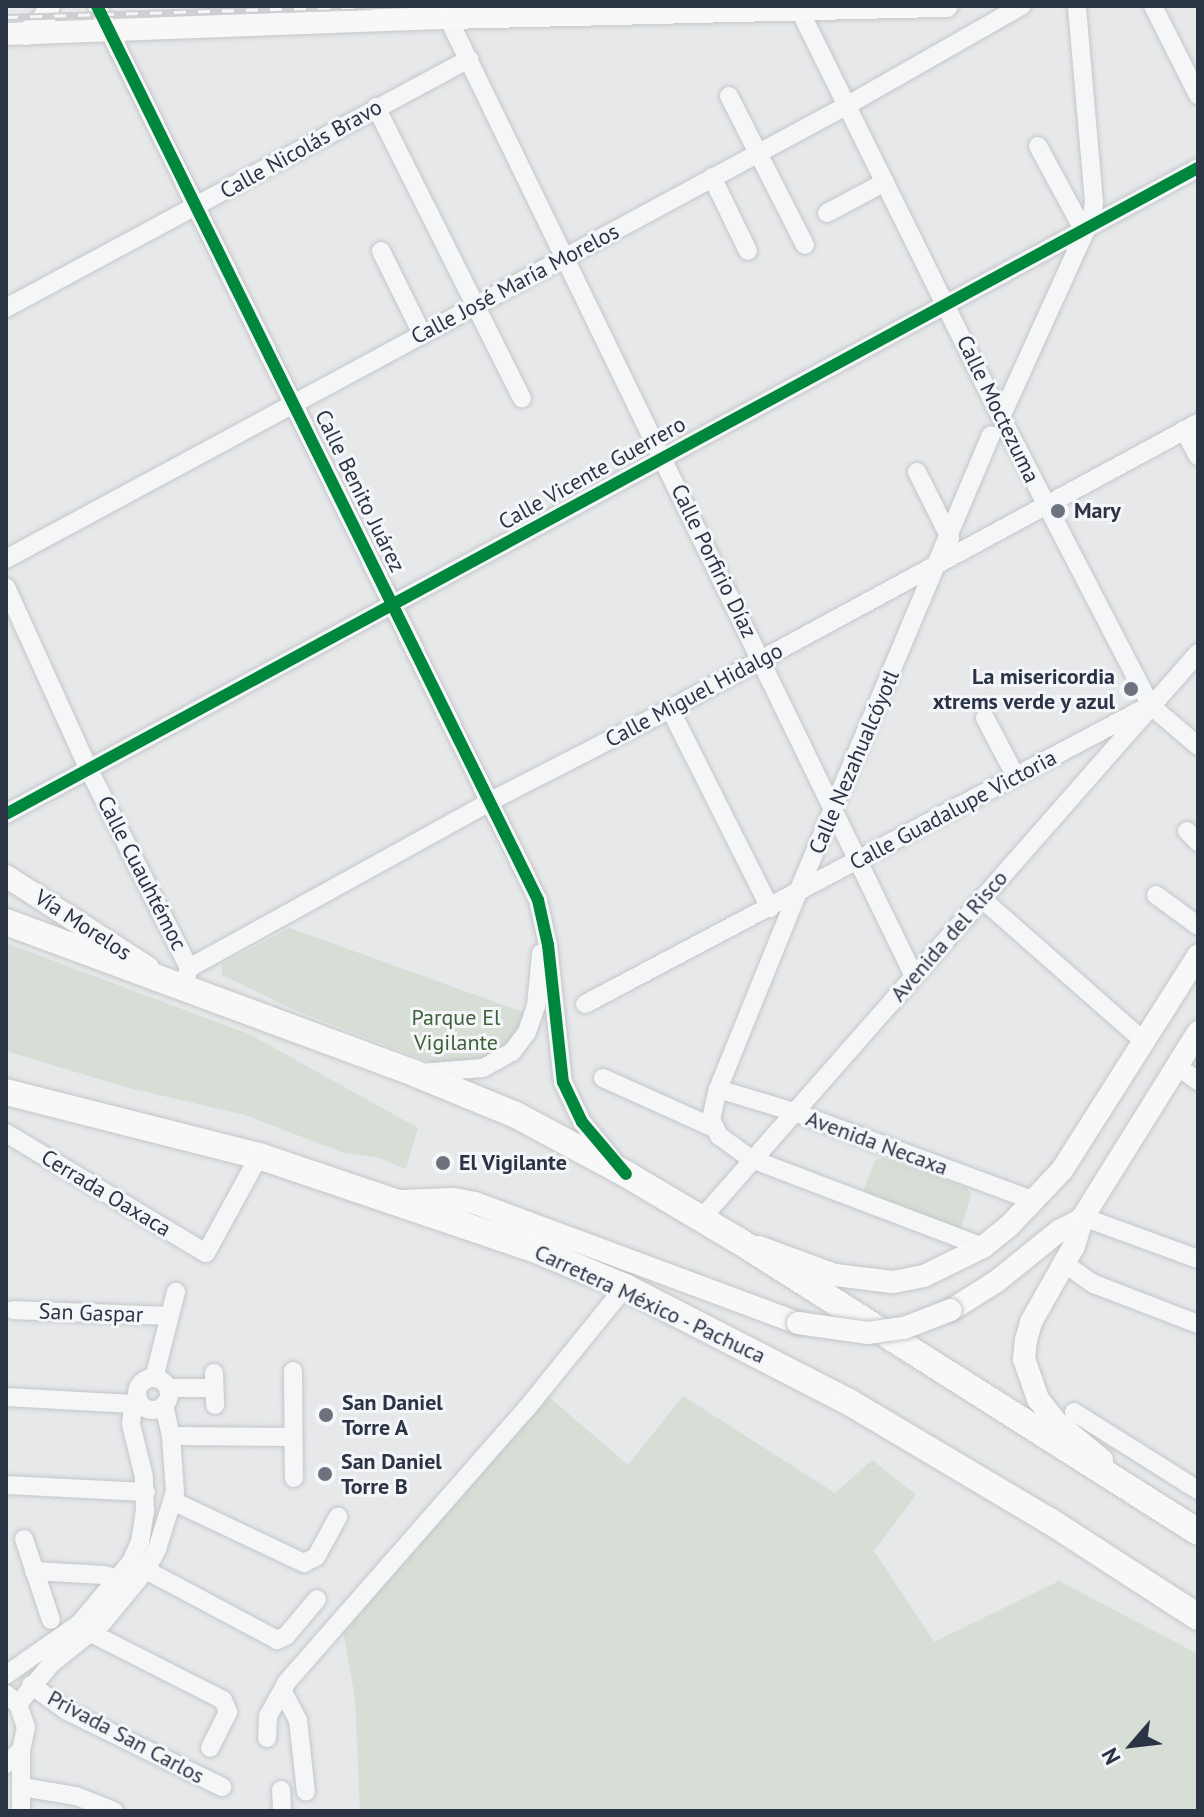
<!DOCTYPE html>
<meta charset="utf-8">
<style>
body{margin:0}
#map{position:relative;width:1204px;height:1817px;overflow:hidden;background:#e6e8ea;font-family:"PT Sans",sans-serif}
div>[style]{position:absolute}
.green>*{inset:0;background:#d6ded6}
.roads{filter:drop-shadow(0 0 2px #c4c6c8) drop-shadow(0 0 2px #c4c6c8)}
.minor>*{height:18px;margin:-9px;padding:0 9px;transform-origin:9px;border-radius:9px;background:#f5f6f7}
.minor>.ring{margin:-9px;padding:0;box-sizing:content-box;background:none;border:18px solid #f5f6f7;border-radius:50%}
.major>*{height:22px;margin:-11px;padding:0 11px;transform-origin:11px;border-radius:11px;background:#f8f8f8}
.highway>*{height:26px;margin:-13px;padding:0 13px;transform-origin:13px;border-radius:13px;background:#f8f8f8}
.rail>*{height:7px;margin-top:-3.5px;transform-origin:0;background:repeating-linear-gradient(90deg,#f4f6f9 0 12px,#cecfd2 0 24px);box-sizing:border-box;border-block:2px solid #cecfd2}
.bridges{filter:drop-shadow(0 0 2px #c2c5c8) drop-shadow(0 0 2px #c2c5c8)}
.major-bridge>*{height:22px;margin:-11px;padding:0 11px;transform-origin:11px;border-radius:11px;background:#f8f8f8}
.cycleway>*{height:12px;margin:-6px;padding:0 6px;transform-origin:6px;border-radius:6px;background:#00873e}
.dots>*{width:22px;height:22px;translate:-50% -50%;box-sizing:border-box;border:4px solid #f4f6f9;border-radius:50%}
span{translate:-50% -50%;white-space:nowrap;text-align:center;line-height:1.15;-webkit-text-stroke:6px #f4f6f9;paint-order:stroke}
.street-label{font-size:22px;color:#2b3445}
.poi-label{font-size:22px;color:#2b3445;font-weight:700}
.left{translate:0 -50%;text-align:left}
.right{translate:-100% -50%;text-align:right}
.park-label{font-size:22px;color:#3f6138}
.frame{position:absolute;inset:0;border:8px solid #2b3445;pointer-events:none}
.north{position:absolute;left:1092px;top:1705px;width:80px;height:80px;-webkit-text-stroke:6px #f4f6f9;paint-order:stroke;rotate:242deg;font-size:22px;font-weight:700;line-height:32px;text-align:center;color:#2b3445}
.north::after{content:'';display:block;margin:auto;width:28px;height:36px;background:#2b3445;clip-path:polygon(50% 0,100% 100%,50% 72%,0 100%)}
</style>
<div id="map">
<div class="green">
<div style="clip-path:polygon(290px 928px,525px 1013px,525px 1028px,503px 1056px,448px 1069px,292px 1009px,222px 975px,222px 964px)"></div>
<div style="clip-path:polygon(6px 943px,249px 1034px,418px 1128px,406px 1169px,376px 1157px,344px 1153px,245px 1115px,125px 1087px,6px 1051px)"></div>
<div style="clip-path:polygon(883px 1158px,967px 1188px,971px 1195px,961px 1228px,955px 1231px,867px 1198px,864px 1189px,875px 1160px)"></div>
<div style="clip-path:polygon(683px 1396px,835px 1493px,872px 1460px,916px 1495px,874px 1551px,934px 1642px,1059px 1581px,1198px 1654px,1198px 1811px,360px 1811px,355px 1698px,343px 1630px,549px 1397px,628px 1465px)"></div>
</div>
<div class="roads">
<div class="minor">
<div style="left:97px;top:6px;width:997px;rotate:63.74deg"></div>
<div style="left:538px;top:900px;width:46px;rotate:77.5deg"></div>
<div style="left:548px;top:945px;width:138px;rotate:83.8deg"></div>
<div style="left:563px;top:1082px;width:44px;rotate:64.6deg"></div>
<div style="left:582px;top:1122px;width:49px;rotate:50.8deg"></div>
<div style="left:1153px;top:6px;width:100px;rotate:63.2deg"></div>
<div style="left:800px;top:11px;width:453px;rotate:63.7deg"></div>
<div style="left:1001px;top:417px;width:324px;rotate:62.6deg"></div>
<div style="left:1150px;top:705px;width:63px;rotate:40.5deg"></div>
<div style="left:448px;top:18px;width:1065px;rotate:64.06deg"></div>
<div style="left:729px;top:96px;width:167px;rotate:63deg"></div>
<div style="left:376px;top:107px;width:326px;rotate:63.4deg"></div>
<div style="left:1038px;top:146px;width:97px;rotate:61.6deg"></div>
<div style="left:712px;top:177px;width:82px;rotate:64.1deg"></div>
<div style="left:827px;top:213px;width:66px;rotate:-28.1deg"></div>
<div style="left:381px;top:251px;width:93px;rotate:63.7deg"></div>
<div style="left:6px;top:308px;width:526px;rotate:-28.27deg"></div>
<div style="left:1001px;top:417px;width:221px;rotate:-65.6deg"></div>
<div style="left:1092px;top:216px;width:14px;rotate:-82deg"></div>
<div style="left:1094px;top:202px;width:197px;rotate:-95deg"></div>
<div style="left:1184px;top:430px;width:30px;rotate:62deg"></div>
<div style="left:917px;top:472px;width:74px;rotate:63.4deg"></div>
<div style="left:6px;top:559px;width:954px;rotate:-28.34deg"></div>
<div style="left:846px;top:106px;width:202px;rotate:-29.7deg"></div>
<div style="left:6px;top:587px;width:201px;rotate:65.6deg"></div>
<div style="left:89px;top:770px;width:222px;rotate:63.2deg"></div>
<div style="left:189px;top:968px;width:10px;rotate:107deg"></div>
<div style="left:670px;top:709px;width:223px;rotate:63.3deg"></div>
<div style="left:985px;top:718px;width:64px;rotate:62.2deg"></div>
<div style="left:6px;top:814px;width:1356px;rotate:-28.46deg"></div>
<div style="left:1187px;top:831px;width:16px;rotate:45deg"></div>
<div style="left:1156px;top:895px;width:52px;rotate:36.4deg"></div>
<div style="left:982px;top:899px;width:217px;rotate:41.3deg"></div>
<div style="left:189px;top:968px;width:345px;rotate:-28.9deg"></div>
<div style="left:491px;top:801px;width:201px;rotate:-27.2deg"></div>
<div style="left:670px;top:709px;width:600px;rotate:-28.44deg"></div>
<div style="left:585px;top:1004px;width:629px;rotate:-27.87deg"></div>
<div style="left:1177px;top:1066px;width:26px;rotate:36deg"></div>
<div style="left:420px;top:1073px;width:63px;rotate:-4.5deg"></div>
<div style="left:483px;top:1068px;width:33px;rotate:-29deg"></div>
<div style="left:512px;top:1052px;width:25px;rotate:-53deg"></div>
<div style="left:527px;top:1032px;width:28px;rotate:-71deg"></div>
<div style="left:536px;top:1006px;width:53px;rotate:-84.6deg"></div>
<div style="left:603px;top:1078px;width:120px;rotate:24.2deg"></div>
<div style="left:718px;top:1089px;width:79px;rotate:16.8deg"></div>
<div style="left:794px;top:1112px;width:257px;rotate:20.3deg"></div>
<div style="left:6px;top:1133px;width:233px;rotate:31deg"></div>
<div style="left:206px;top:1253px;width:111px;rotate:-61.3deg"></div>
<div style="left:1083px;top:1217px;width:122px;rotate:20.1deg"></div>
<div style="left:701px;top:1219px;width:753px;rotate:-48.71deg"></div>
<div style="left:983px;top:1247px;width:248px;rotate:-159.2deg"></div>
<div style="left:751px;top:1159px;width:39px;rotate:-144deg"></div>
<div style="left:719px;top:1136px;width:19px;rotate:-115deg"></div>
<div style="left:711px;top:1119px;width:31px;rotate:-77deg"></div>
<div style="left:718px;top:1089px;width:210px;rotate:-67.9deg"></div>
<div style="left:797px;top:894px;width:498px;rotate:-67.1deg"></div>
<div style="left:1065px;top:1264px;width:35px;rotate:35deg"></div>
<div style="left:1094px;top:1284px;width:111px;rotate:21deg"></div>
<div style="left:13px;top:1310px;width:156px;rotate:2.2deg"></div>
<div style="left:293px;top:1371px;width:107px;rotate:89.5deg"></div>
<div style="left:214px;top:1373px;width:32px;rotate:88deg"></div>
<div style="left:154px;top:1378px;width:89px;rotate:-75.7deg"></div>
<div class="ring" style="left:137px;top:1378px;width:14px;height:14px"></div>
<div style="left:168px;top:1388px;width:46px"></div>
<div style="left:6px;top:1397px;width:127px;rotate:3.2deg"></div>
<div style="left:1074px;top:1412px;width:146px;rotate:32.2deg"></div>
<div style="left:171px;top:1436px;width:122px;rotate:0.5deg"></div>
<div style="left:6px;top:1485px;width:140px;rotate:2.9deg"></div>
<div style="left:175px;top:1502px;width:143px;rotate:25.3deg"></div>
<div style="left:304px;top:1563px;width:13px;rotate:-27deg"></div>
<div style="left:316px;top:1557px;width:46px;rotate:-61.2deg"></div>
<div style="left:24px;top:1539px;width:85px;rotate:71.6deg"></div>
<div style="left:146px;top:1570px;width:149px;rotate:28.1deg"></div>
<div style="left:277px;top:1640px;width:10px;rotate:-24deg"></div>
<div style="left:286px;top:1636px;width:48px;rotate:-50deg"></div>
<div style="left:34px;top:1571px;width:70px;rotate:3.3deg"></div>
<div style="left:104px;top:1575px;width:16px;rotate:15deg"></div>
<div style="left:91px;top:1633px;width:148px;rotate:26.9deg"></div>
<div style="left:223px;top:1700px;width:13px;rotate:67deg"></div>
<div style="left:228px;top:1712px;width:40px;rotate:116.6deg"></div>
<div style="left:6px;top:1675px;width:90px;rotate:-35.1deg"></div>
<div style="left:80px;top:1623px;width:80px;rotate:-50.1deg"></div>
<div style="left:131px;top:1562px;width:22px;rotate:-66deg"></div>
<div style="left:140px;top:1542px;width:30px;rotate:-81deg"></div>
<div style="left:145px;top:1512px;width:35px;rotate:-92deg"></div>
<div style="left:144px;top:1477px;width:55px;rotate:-103.8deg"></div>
<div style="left:131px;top:1424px;width:20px;rotate:-84deg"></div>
<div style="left:133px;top:1404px;width:7px;rotate:-45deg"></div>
<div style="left:31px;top:1685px;width:44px;rotate:35.8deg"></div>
<div style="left:67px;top:1711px;width:173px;rotate:26.1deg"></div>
<div style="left:283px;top:1692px;width:32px;rotate:62deg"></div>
<div style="left:298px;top:1720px;width:72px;rotate:83.7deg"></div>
<div style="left:6px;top:1694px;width:16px;rotate:40deg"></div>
<div style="left:18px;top:1704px;width:24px;rotate:71deg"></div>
<div style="left:26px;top:1727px;width:24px;rotate:102deg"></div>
<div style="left:21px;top:1750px;width:21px;rotate:137deg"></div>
<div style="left:18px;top:1704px;width:52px;rotate:-50.5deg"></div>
<div style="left:51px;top:1664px;width:67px;rotate:-38.9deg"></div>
<div style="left:103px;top:1622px;width:67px;rotate:-50.4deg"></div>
<div style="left:146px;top:1570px;width:24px;rotate:-62deg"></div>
<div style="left:157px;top:1549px;width:60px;rotate:-72.5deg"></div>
<div style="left:175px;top:1492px;width:56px;rotate:-94.1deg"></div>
<div style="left:171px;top:1436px;width:32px;rotate:-103deg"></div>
<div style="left:267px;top:1738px;width:22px;rotate:-87deg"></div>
<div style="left:268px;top:1716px;width:38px;rotate:-61deg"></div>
<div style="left:286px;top:1683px;width:366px;rotate:-48.8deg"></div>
<div style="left:527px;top:1408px;width:156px;rotate:-51deg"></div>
<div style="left:22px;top:1787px;width:55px;rotate:9.5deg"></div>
<div style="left:76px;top:1796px;width:41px;rotate:21.5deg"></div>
<div style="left:281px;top:1790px;width:21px;rotate:87deg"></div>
<div style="left:21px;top:1811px;width:61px;rotate:-90deg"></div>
</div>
<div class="major">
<div style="left:6px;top:34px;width:442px;rotate:-2.1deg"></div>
<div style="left:448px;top:18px;width:499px;rotate:-1.4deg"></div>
<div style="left:26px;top:34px;width:23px;rotate:-40deg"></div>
<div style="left:44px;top:19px;width:14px;rotate:-69deg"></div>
<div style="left:6px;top:876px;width:169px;rotate:32.9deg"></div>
<div style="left:401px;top:1201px;width:52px;rotate:-2.2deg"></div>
<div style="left:453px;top:1199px;width:22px;rotate:10deg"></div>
<div style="left:475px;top:1203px;width:345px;rotate:20.4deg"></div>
<div style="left:759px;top:1247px;width:81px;rotate:20.2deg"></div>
<div style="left:835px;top:1275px;width:58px;rotate:6.9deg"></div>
<div style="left:893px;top:1282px;width:32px;rotate:-11deg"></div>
<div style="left:924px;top:1276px;width:66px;rotate:-26.2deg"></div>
<div style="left:983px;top:1247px;width:32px;rotate:-39deg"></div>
<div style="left:1008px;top:1227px;width:79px;rotate:-46.5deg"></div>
<div style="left:1062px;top:1170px;width:254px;rotate:-57.6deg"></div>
<div style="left:951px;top:1310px;width:54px;rotate:-32.2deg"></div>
<div style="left:997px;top:1281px;width:80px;rotate:-38.9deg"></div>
<div style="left:1059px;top:1231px;width:25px;rotate:-27deg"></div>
<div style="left:1102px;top:1460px;width:60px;rotate:-140.4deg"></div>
<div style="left:1056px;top:1422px;width:29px;rotate:-128deg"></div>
<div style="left:1038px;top:1399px;width:42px;rotate:-109.3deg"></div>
<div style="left:1024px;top:1359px;width:19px;rotate:-84deg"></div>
<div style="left:1026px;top:1340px;width:19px;rotate:-74deg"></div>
<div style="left:1031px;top:1322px;width:87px;rotate:-60.5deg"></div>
<div style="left:1074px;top:1246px;width:30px;rotate:-73deg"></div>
<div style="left:1083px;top:1217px;width:218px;rotate:-58.1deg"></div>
</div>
<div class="highway">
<div style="left:6px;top:922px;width:437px;rotate:20.3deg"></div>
<div style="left:416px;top:1074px;width:108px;rotate:22.3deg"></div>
<div style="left:516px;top:1115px;width:125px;rotate:28.2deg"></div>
<div style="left:626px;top:1174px;width:131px;rotate:30.7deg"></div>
<div style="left:739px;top:1241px;width:543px;rotate:32.37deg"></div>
<div style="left:6px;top:1092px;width:261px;rotate:14.2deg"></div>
<div style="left:259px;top:1156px;width:290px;rotate:18.7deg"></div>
<div style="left:534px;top:1249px;width:99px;rotate:22.7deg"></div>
<div style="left:625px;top:1287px;width:252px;rotate:27.2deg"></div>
<div style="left:849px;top:1402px;width:231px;rotate:30.7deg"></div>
<div style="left:1048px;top:1520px;width:179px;rotate:32.9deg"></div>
</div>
</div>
<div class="rail">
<div style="left:6px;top:17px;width:365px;rotate:-1.7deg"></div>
</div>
<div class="bridges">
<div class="major-bridge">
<div style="left:798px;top:1323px;width:70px;rotate:8.2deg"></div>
<div style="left:867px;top:1333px;width:37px;rotate:-8deg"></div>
<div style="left:904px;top:1328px;width:50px;rotate:-21deg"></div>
</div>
</div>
<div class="cycleway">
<div style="left:97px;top:6px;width:997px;rotate:63.74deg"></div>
<div style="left:538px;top:900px;width:46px;rotate:77.5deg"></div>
<div style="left:548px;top:945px;width:138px;rotate:83.8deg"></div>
<div style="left:563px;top:1082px;width:44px;rotate:64.6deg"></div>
<div style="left:582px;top:1122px;width:68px;rotate:49.8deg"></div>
<div style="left:6px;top:814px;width:1356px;rotate:-28.46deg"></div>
</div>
<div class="dots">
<div style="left:1058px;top:511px;background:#6c737f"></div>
<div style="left:1131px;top:689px;background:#6c737f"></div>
<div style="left:443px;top:1163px;background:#6c737f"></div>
<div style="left:326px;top:1415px;background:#6c737f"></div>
<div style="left:325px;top:1474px;background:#6c737f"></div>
</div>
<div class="street-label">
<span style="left:301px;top:149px;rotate:-29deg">Calle Nicolás Bravo</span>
<span style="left:515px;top:284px;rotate:-28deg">Calle José María Morelos</span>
<span style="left:998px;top:409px;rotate:64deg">Calle Moctezuma</span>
<span style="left:592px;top:473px;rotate:-29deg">Calle Vicente Guerrero</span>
<span style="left:360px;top:491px;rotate:64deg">Calle Benito Juárez</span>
<span style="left:714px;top:561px;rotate:64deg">Calle Porfirio Díaz</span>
<span style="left:694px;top:695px;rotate:-28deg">Calle Miguel Hidalgo</span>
<span style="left:854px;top:762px;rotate:-67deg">Calle Nezahualcóyotl</span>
<span style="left:953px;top:810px;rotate:-28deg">Calle Guadalupe Victoria</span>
<span style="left:142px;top:873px;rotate:63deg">Calle Cuauhtémoc</span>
<span style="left:83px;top:925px;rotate:33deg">Vía Morelos</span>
<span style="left:949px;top:936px;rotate:-49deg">Avenida del Risco</span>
<span style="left:877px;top:1143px;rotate:20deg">Avenida Necaxa</span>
<span style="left:106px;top:1193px;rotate:31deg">Cerrada Oaxaca</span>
<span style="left:650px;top:1304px;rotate:25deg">Carretera México - Pachuca</span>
<span style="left:91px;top:1313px;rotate:2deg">San Gaspar</span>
<span style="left:126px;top:1737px;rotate:28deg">Privada San Carlos</span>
</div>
<div class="poi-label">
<span class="left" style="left:1074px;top:511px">Mary</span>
<span class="right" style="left:1115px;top:689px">La misericordia<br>xtrems verde y azul</span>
<span class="left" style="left:459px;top:1163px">El Vigilante</span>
<span class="left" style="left:342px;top:1415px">San Daniel<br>Torre A</span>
<span class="left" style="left:341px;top:1474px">San Daniel<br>Torre B</span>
</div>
<div class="park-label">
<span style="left:456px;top:1030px">Parque El<br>Vigilante</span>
</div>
<div class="frame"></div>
<div class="north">N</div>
</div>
